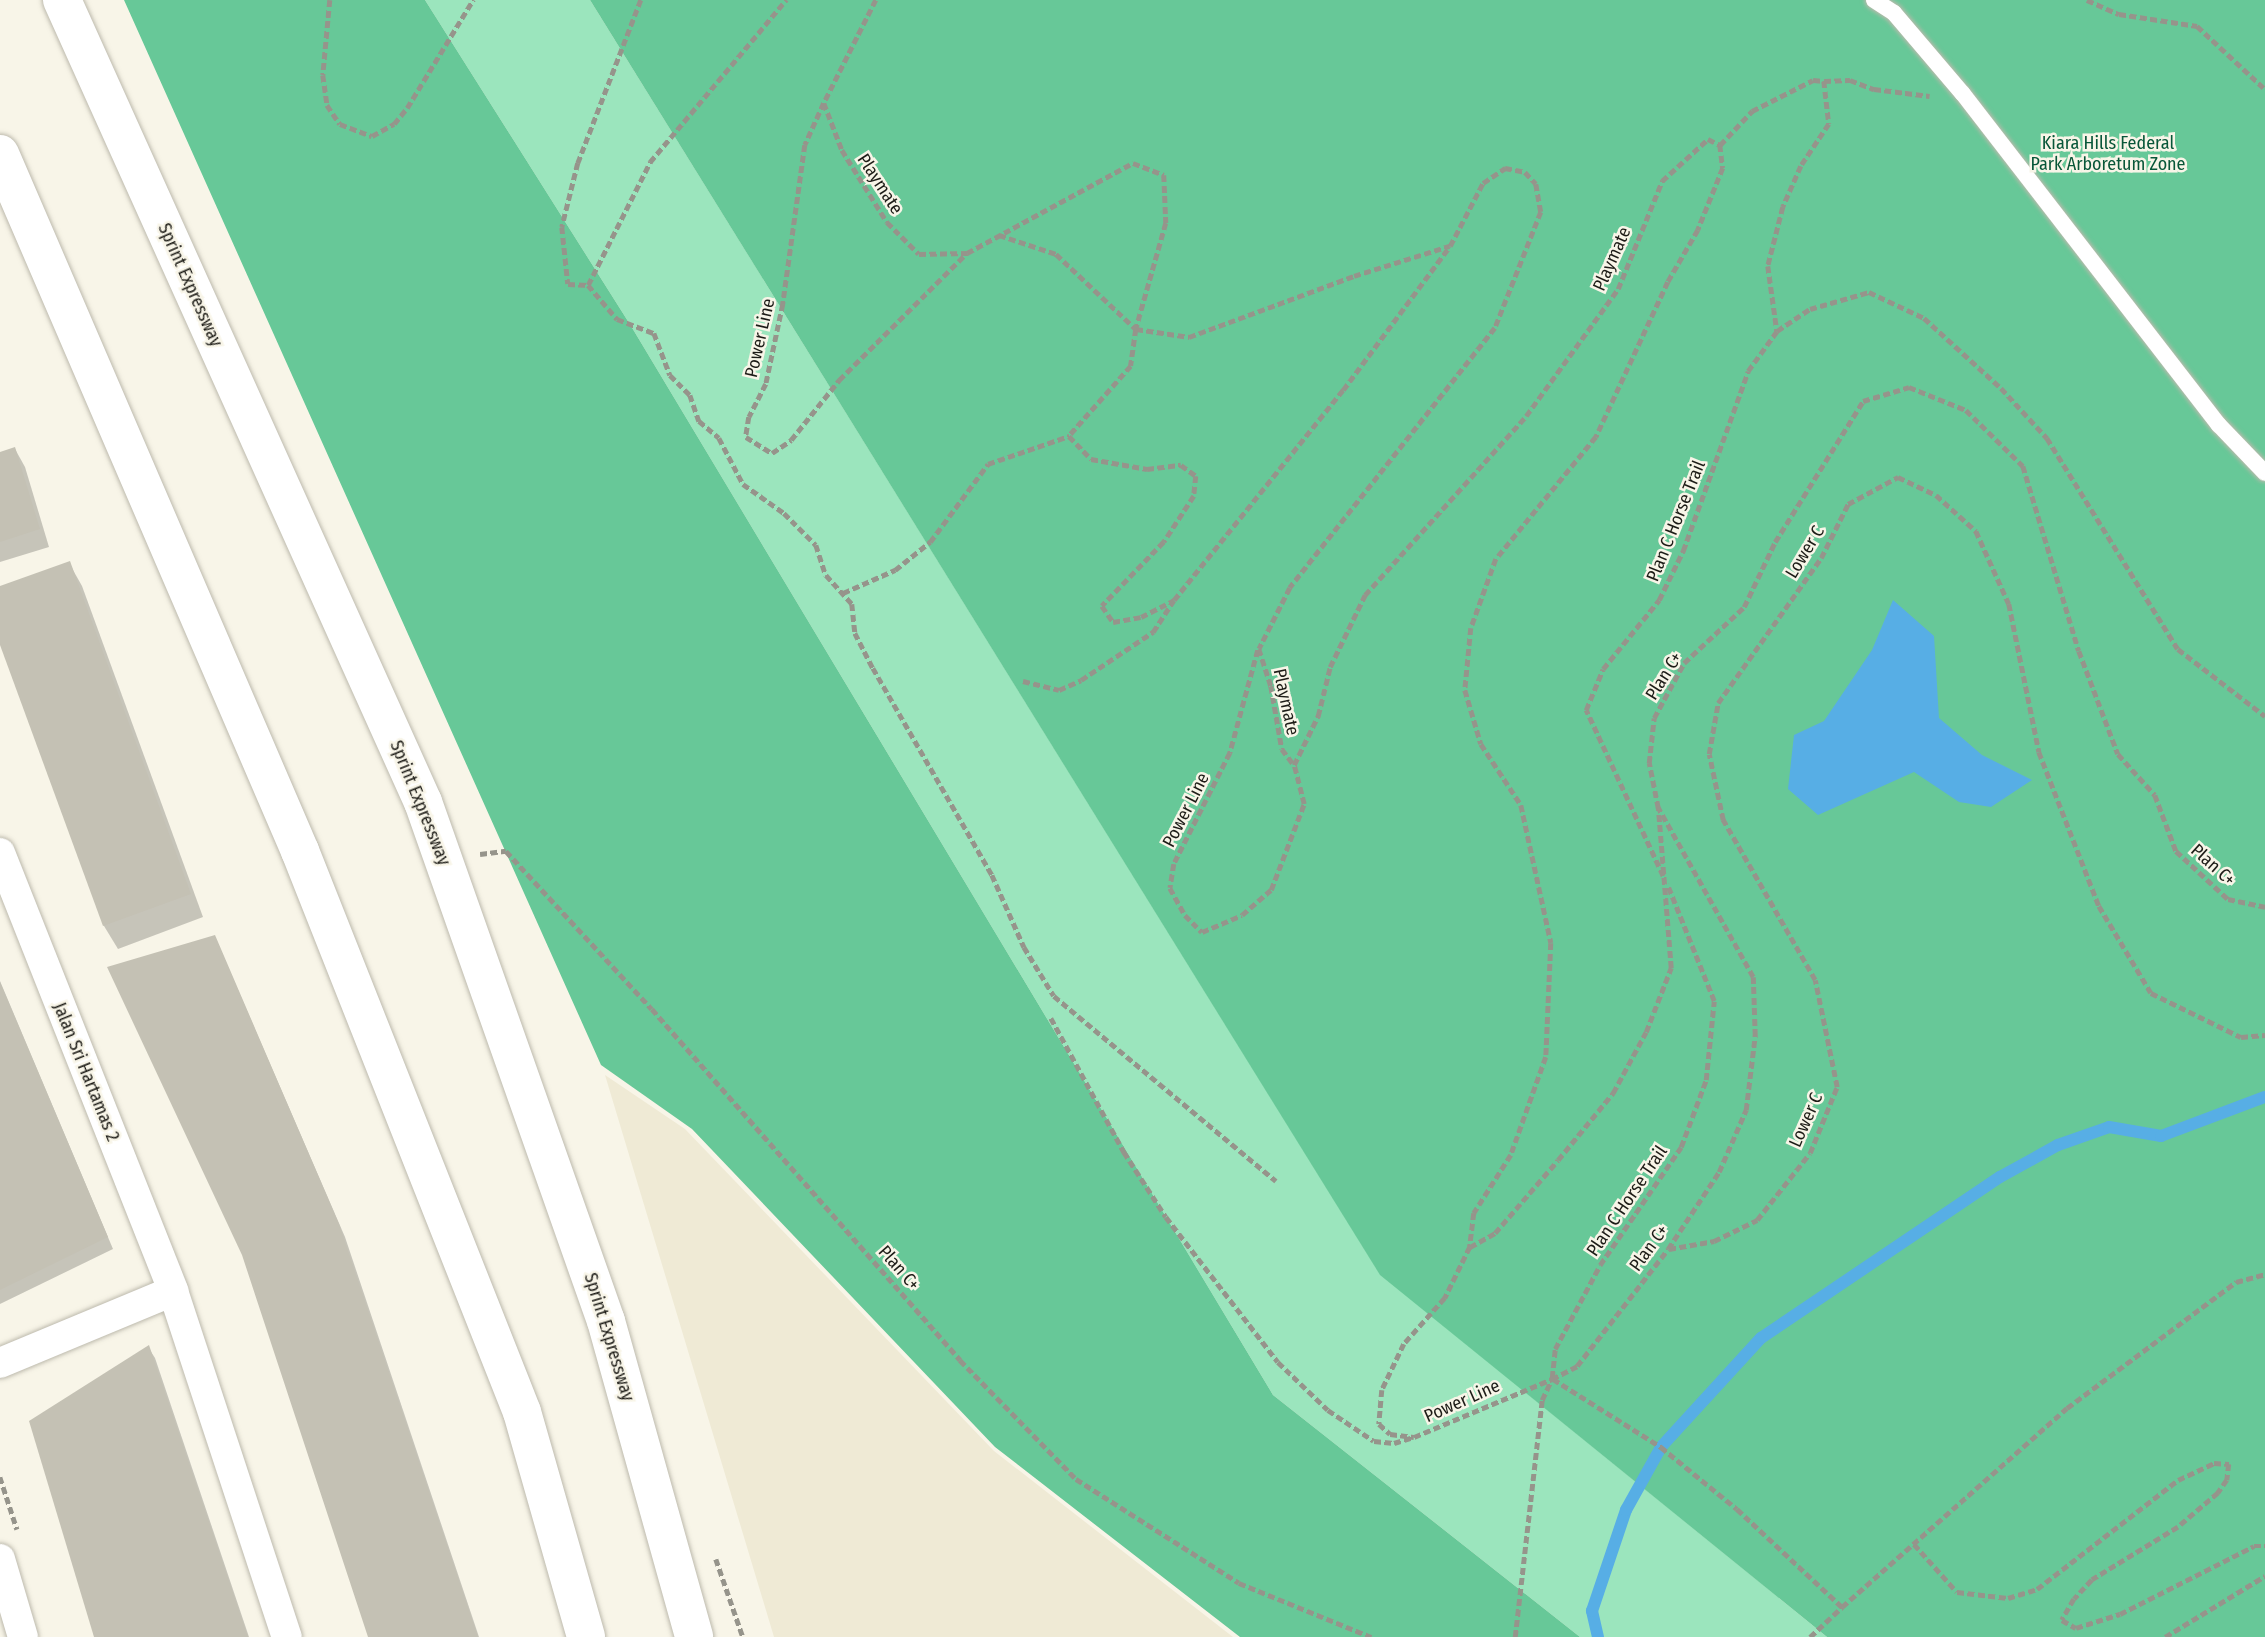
<!DOCTYPE html>
<style>
body{margin:0}
#map{position:relative;width:2265px;height:1637px;overflow:hidden;background:#f8f5e8;font-family:"Fira Sans Condensed",sans-serif}
div>[style]{position:absolute}
.built>*{inset:0;background:#efead5}
.green>*{inset:0;background:#9be5bd}
.forest>*{inset:0;background:#67c898}
.water>*{inset:0;background:#57aee5}
.shadow>*{inset:0;background:#0003}
.stream>*{height:12px;margin:-6px;padding:0 6px;transform-origin:6px;border-radius:6px;background:#57aee5}
.building>*{inset:0;background:#c4c1b4}
.path>*{height:4.5px;margin-top:-2.25px;transform-origin:0;background:repeating-linear-gradient(90deg,#96948b 0 7px,transparent 0 10.5px)}
.roads{filter:drop-shadow(0 0 2px #bdbaad) drop-shadow(0 0 2px #bdbaad)}
.lane>*{height:16px;margin:-8px;padding:0 8px;transform-origin:8px;border-radius:8px;background:#fff}
.street>*{height:30px;margin:-15px;padding:0 15px;transform-origin:15px;border-radius:15px;background:#fff}
.highway>*{height:38px;margin:-19px;padding:0 19px;transform-origin:19px;border-radius:19px;background:#fff}
span{translate:-50% -50%;white-space:nowrap;text-align:center;line-height:1.15;-webkit-text-stroke:5px #f8f5e8;paint-order:stroke}
.park-label{font-size:18px;color:#075638}
.street-label{font-size:18px;color:#1d1c17}
</style>
<div id="map">
<div class="built">
<div style="clip-path:polygon(605px 1075px,685px 1129px,994px 1451px,1233px 1637px,774px 1637px)"></div>
</div>
<div class="green">
<div style="clip-path:polygon(425px 0,590px 0,1380px 1274px,1827px 1637px,1580px 1637px,1273px 1395px,631px 326px)"></div>
</div>
<div class="forest">
<div style="clip-path:polygon(124px 0,425px 0,631px 326px,1273px 1395px,1580px 1637px,1240px 1637px,995px 1447px,692px 1129px,601px 1065px)"></div>
<div style="clip-path:polygon(590px 0,2265px 0,2265px 1637px,1827px 1637px,1380px 1275px)"></div>
</div>
<div class="water">
<div style="clip-path:polygon(1893px 600px,1934px 636px,1939px 718px,1982px 755px,2032px 780px,1991px 807px,1959px 802px,1914px 772px,1818px 815px,1788px 789px,1794px 735px,1824px 721px,1872px 650px)"></div>
</div>
<div class="shadow">
<div style="clip-path:polygon(15px 449px,25px 467px,49px 547px,0 562px,0 454px)"></div>
<div style="clip-path:polygon(69px 563px,82px 586px,203px 917px,118px 949px,104px 926px,0 640px,0 588px)"></div>
<div style="clip-path:polygon(215px 937px,345px 1237px,479px 1637px,370px 1637px)"></div>
<div style="clip-path:polygon(0 981px,113px 1249px,0 1304px)"></div>
<div style="clip-path:polygon(148px 1347px,155px 1358px,249px 1637px,96px 1637px)"></div>
</div>
<div class="stream">
<div style="left:1598px;top:1637px;width:27px;rotate:-103deg"></div>
<div style="left:1592px;top:1611px;width:107px;rotate:-71.4deg"></div>
<div style="left:1626px;top:1510px;width:72px;rotate:-60.9deg"></div>
<div style="left:1661px;top:1447px;width:148px;rotate:-47.5deg"></div>
<div style="left:1761px;top:1338px;width:288px;rotate:-34deg"></div>
<div style="left:2000px;top:1177px;width:66px;rotate:-28.9deg"></div>
<div style="left:2058px;top:1145px;width:54px;rotate:-19.4deg"></div>
<div style="left:2109px;top:1127px;width:53px;rotate:9.8deg"></div>
<div style="left:2161px;top:1136px;width:111px;rotate:-20.6deg"></div>
</div>
<div class="building">
<div style="clip-path:polygon(15px 447px,40px 529px,0 542px,0 452px)"></div>
<div style="clip-path:polygon(70px 561px,191px 894px,103px 926px,0 645px,0 586px)"></div>
<div style="clip-path:polygon(215px 935px,339px 1224px,478px 1637px,368px 1637px,242px 1255px,107px 967px)"></div>
<div style="clip-path:polygon(0 982px,108px 1237px,0 1290px)"></div>
<div style="clip-path:polygon(149px 1345px,248px 1637px,94px 1637px,29px 1421px)"></div>
</div>
<div class="path">
<div style="left:330px;top:0;width:75px;rotate:95.3deg"></div>
<div style="left:323px;top:75px;width:30px;rotate:82deg"></div>
<div style="left:327px;top:105px;width:23px;rotate:56deg"></div>
<div style="left:340px;top:124px;width:34px;rotate:21deg"></div>
<div style="left:372px;top:136px;width:25px;rotate:-29deg"></div>
<div style="left:394px;top:124px;width:21px;rotate:-51deg"></div>
<div style="left:407px;top:108px;width:127px;rotate:-58.6deg"></div>
<div style="left:641px;top:0;width:175px;rotate:111.1deg"></div>
<div style="left:578px;top:163px;width:66px;rotate:104deg"></div>
<div style="left:562px;top:227px;width:57px;rotate:84deg"></div>
<div style="left:568px;top:284px;width:20px;rotate:3deg"></div>
<div style="left:588px;top:285px;width:138px;rotate:-63.2deg"></div>
<div style="left:650px;top:162px;width:212px;rotate:-50deg"></div>
<div style="left:876px;top:0;width:115px;rotate:116.8deg"></div>
<div style="left:824px;top:103px;width:50px;rotate:69deg"></div>
<div style="left:842px;top:150px;width:85px;rotate:58deg"></div>
<div style="left:887px;top:222px;width:45px;rotate:45deg"></div>
<div style="left:919px;top:254px;width:48px;rotate:-1.2deg"></div>
<div style="left:967px;top:253px;width:189px;rotate:-28.5deg"></div>
<div style="left:1133px;top:163px;width:33px;rotate:21deg"></div>
<div style="left:1164px;top:175px;width:48px;rotate:87.6deg"></div>
<div style="left:1166px;top:223px;width:110px;rotate:105.8deg"></div>
<div style="left:1136px;top:329px;width:37px;rotate:98deg"></div>
<div style="left:1131px;top:366px;width:94px;rotate:131.5deg"></div>
<div style="left:1069px;top:436px;width:32px;rotate:46deg"></div>
<div style="left:1091px;top:459px;width:57px;rotate:10.1deg"></div>
<div style="left:1147px;top:469px;width:34px;rotate:-7deg"></div>
<div style="left:1181px;top:465px;width:19px;rotate:36deg"></div>
<div style="left:1196px;top:476px;width:20px;rotate:96deg"></div>
<div style="left:1194px;top:496px;width:55px;rotate:123.1deg"></div>
<div style="left:1164px;top:542px;width:89px;rotate:134.1deg"></div>
<div style="left:1102px;top:606px;width:19px;rotate:55deg"></div>
<div style="left:1113px;top:622px;width:28px;rotate:-10deg"></div>
<div style="left:1141px;top:617px;width:37px;rotate:-27deg"></div>
<div style="left:1174px;top:600px;width:270px;rotate:-51.2deg"></div>
<div style="left:1343px;top:390px;width:179px;rotate:-53.4deg"></div>
<div style="left:1450px;top:246px;width:71px;rotate:-62.4deg"></div>
<div style="left:1483px;top:183px;width:27px;rotate:-34deg"></div>
<div style="left:1505px;top:168px;width:20px;rotate:11deg"></div>
<div style="left:1525px;top:172px;width:16px;rotate:47deg"></div>
<div style="left:1536px;top:184px;width:28px;rotate:80deg"></div>
<div style="left:1541px;top:212px;width:125px;rotate:111.6deg"></div>
<div style="left:1495px;top:328px;width:331px;rotate:128.3deg"></div>
<div style="left:1290px;top:588px;width:68px;rotate:116.9deg"></div>
<div style="left:1259px;top:649px;width:39px;rotate:72deg"></div>
<div style="left:1271px;top:686px;width:64px;rotate:80.1deg"></div>
<div style="left:1282px;top:749px;width:20px;rotate:53deg"></div>
<div style="left:1294px;top:765px;width:55px;rotate:-63.9deg"></div>
<div style="left:1318px;top:716px;width:50px;rotate:-76.2deg"></div>
<div style="left:1330px;top:667px;width:80px;rotate:-64.1deg"></div>
<div style="left:1365px;top:595px;width:241px;rotate:-48deg"></div>
<div style="left:1526px;top:416px;width:157px;rotate:-54.1deg"></div>
<div style="left:1618px;top:289px;width:117px;rotate:-67.8deg"></div>
<div style="left:1662px;top:181px;width:62px;rotate:-42.4deg"></div>
<div style="left:1708px;top:139px;width:13px;rotate:27deg"></div>
<div style="left:1720px;top:145px;width:23px;rotate:83deg"></div>
<div style="left:1723px;top:168px;width:67px;rotate:112deg"></div>
<div style="left:1698px;top:230px;width:60px;rotate:120deg"></div>
<div style="left:1668px;top:282px;width:171px;rotate:114.9deg"></div>
<div style="left:1596px;top:437px;width:158px;rotate:129.3deg"></div>
<div style="left:1496px;top:559px;width:73px;rotate:109.9deg"></div>
<div style="left:1471px;top:628px;width:62px;rotate:95.5deg"></div>
<div style="left:1465px;top:690px;width:56px;rotate:73.5deg"></div>
<div style="left:1481px;top:744px;width:73px;rotate:56.7deg"></div>
<div style="left:1521px;top:805px;width:141px;rotate:77.7deg"></div>
<div style="left:1551px;top:943px;width:114px;rotate:92.5deg"></div>
<div style="left:1546px;top:1057px;width:104px;rotate:109.7deg"></div>
<div style="left:1511px;top:1155px;width:69px;rotate:122.5deg"></div>
<div style="left:1474px;top:1213px;width:34px;rotate:97deg"></div>
<div style="left:1470px;top:1247px;width:29px;rotate:-29deg"></div>
<div style="left:1495px;top:1233px;width:96px;rotate:-49.2deg"></div>
<div style="left:1558px;top:1160px;width:87px;rotate:-50.6deg"></div>
<div style="left:1613px;top:1093px;width:69px;rotate:-61.6deg"></div>
<div style="left:1646px;top:1032px;width:69px;rotate:-68.7deg"></div>
<div style="left:1671px;top:968px;width:161px;rotate:-94.6deg"></div>
<div style="left:2087px;top:0;width:35px;rotate:24deg"></div>
<div style="left:2119px;top:14px;width:79px;rotate:8.7deg"></div>
<div style="left:2197px;top:26px;width:93px;rotate:42.8deg"></div>
<div style="left:1824px;top:81px;width:26px;rotate:-2deg"></div>
<div style="left:1850px;top:80px;width:26px;rotate:21deg"></div>
<div style="left:1874px;top:89px;width:56px;rotate:7.1deg"></div>
<div style="left:824px;top:103px;width:46px;rotate:114.3deg"></div>
<div style="left:805px;top:145px;width:161px;rotate:97.9deg"></div>
<div style="left:783px;top:304px;width:82px;rotate:102deg"></div>
<div style="left:766px;top:384px;width:37px;rotate:117deg"></div>
<div style="left:749px;top:417px;width:20px;rotate:99deg"></div>
<div style="left:746px;top:437px;width:31px;rotate:32deg"></div>
<div style="left:772px;top:453px;width:23px;rotate:-34deg"></div>
<div style="left:791px;top:440px;width:77px;rotate:-51.3deg"></div>
<div style="left:839px;top:380px;width:180px;rotate:-44.8deg"></div>
<div style="left:1720px;top:145px;width:47px;rotate:-46.7deg"></div>
<div style="left:1752px;top:111px;width:68px;rotate:-26.9deg"></div>
<div style="left:1813px;top:80px;width:11px;rotate:5deg"></div>
<div style="left:1824px;top:81px;width:43px;rotate:83.4deg"></div>
<div style="left:1829px;top:124px;width:50px;rotate:123.7deg"></div>
<div style="left:1801px;top:166px;width:45px;rotate:113.7deg"></div>
<div style="left:1783px;top:207px;width:61px;rotate:104.3deg"></div>
<div style="left:1768px;top:266px;width:66px;rotate:82.1deg"></div>
<div style="left:999px;top:235px;width:60px;rotate:18.4deg"></div>
<div style="left:1056px;top:254px;width:110px;rotate:43.2deg"></div>
<div style="left:1136px;top:329px;width:54px;rotate:8.6deg"></div>
<div style="left:1189px;top:337px;width:176px;rotate:-20.3deg"></div>
<div style="left:1354px;top:276px;width:100px;rotate:-17.5deg"></div>
<div style="left:588px;top:285px;width:45px;rotate:49.5deg"></div>
<div style="left:617px;top:319px;width:40px;rotate:21deg"></div>
<div style="left:654px;top:333px;width:45px;rotate:69.1deg"></div>
<div style="left:670px;top:375px;width:28px;rotate:45deg"></div>
<div style="left:690px;top:395px;width:28px;rotate:71deg"></div>
<div style="left:699px;top:421px;width:26px;rotate:40deg"></div>
<div style="left:719px;top:438px;width:52px;rotate:62.4deg"></div>
<div style="left:743px;top:484px;width:50px;rotate:35.3deg"></div>
<div style="left:784px;top:513px;width:45px;rotate:45deg"></div>
<div style="left:816px;top:545px;width:32px;rotate:72deg"></div>
<div style="left:826px;top:575px;width:39px;rotate:48deg"></div>
<div style="left:852px;top:604px;width:29px;rotate:84deg"></div>
<div style="left:855px;top:633px;width:39px;rotate:63deg"></div>
<div style="left:873px;top:668px;width:239px;rotate:60.1deg"></div>
<div style="left:992px;top:875px;width:79px;rotate:66deg"></div>
<div style="left:1024px;top:947px;width:57px;rotate:58.5deg"></div>
<div style="left:1054px;top:996px;width:289px;rotate:39.8deg"></div>
<div style="left:843px;top:593px;width:57px;rotate:-23.9deg"></div>
<div style="left:895px;top:570px;width:45px;rotate:-38.7deg"></div>
<div style="left:930px;top:542px;width:97px;rotate:-53.4deg"></div>
<div style="left:988px;top:464px;width:86px;rotate:-19.1deg"></div>
<div style="left:1258px;top:650px;width:107px;rotate:105.2deg"></div>
<div style="left:1230px;top:753px;width:124px;rotate:116.8deg"></div>
<div style="left:1174px;top:864px;width:24px;rotate:99deg"></div>
<div style="left:1170px;top:888px;width:31px;rotate:61deg"></div>
<div style="left:1185px;top:915px;width:24px;rotate:45deg"></div>
<div style="left:1202px;top:932px;width:43px;rotate:-23deg"></div>
<div style="left:1242px;top:915px;width:38px;rotate:-41deg"></div>
<div style="left:1271px;top:890px;width:92px;rotate:-69deg"></div>
<div style="left:1304px;top:804px;width:40px;rotate:-104.4deg"></div>
<div style="left:1023px;top:681px;width:37px;rotate:14deg"></div>
<div style="left:1059px;top:690px;width:24px;rotate:-24deg"></div>
<div style="left:1081px;top:680px;width:87px;rotate:-33.7deg"></div>
<div style="left:1153px;top:632px;width:38px;rotate:-57deg"></div>
<div style="left:480px;top:854px;width:26px;rotate:-7deg"></div>
<div style="left:506px;top:851px;width:215px;rotate:47.3deg"></div>
<div style="left:652px;top:1009px;width:467px;rotate:48.7deg"></div>
<div style="left:960px;top:1360px;width:166px;rotate:45.7deg"></div>
<div style="left:1076px;top:1479px;width:193px;rotate:32.5deg"></div>
<div style="left:1239px;top:1583px;width:143px;rotate:22.2deg"></div>
<div style="left:1663px;top:876px;width:183px;rotate:-114.9deg"></div>
<div style="left:1586px;top:710px;width:44px;rotate:-67.5deg"></div>
<div style="left:1603px;top:669px;width:89px;rotate:-50.9deg"></div>
<div style="left:1659px;top:600px;width:55px;rotate:-63.9deg"></div>
<div style="left:1683px;top:551px;width:191px;rotate:-70.1deg"></div>
<div style="left:1748px;top:371px;width:49px;rotate:-54.1deg"></div>
<div style="left:1777px;top:331px;width:40px;rotate:-34deg"></div>
<div style="left:1810px;top:309px;width:61px;rotate:-16.1deg"></div>
<div style="left:1869px;top:292px;width:61px;rotate:25.3deg"></div>
<div style="left:1924px;top:318px;width:104px;rotate:42.3deg"></div>
<div style="left:2001px;top:388px;width:68px;rotate:47.4deg"></div>
<div style="left:2047px;top:438px;width:248px;rotate:58.2deg"></div>
<div style="left:2178px;top:649px;width:110px;rotate:37.6deg"></div>
<div style="left:1051px;top:1018px;width:153px;rotate:61.4deg"></div>
<div style="left:1124px;top:1152px;width:77px;rotate:57.1deg"></div>
<div style="left:1166px;top:1217px;width:183px;rotate:52.3deg"></div>
<div style="left:1278px;top:1362px;width:69px;rotate:43.8deg"></div>
<div style="left:1328px;top:1410px;width:55px;rotate:34deg"></div>
<div style="left:1374px;top:1441px;width:20px;rotate:6deg"></div>
<div style="left:1394px;top:1443px;width:21px;rotate:-17deg"></div>
<div style="left:1470px;top:1247px;width:57px;rotate:116.1deg"></div>
<div style="left:1445px;top:1298px;width:62px;rotate:131.7deg"></div>
<div style="left:1404px;top:1344px;width:51px;rotate:115.6deg"></div>
<div style="left:1382px;top:1390px;width:34px;rotate:95deg"></div>
<div style="left:1379px;top:1424px;width:15px;rotate:42deg"></div>
<div style="left:1390px;top:1434px;width:24px;rotate:7deg"></div>
<div style="left:1414px;top:1437px;width:150px;rotate:-22.8deg"></div>
<div style="left:1669px;top:1249px;width:46px;rotate:-10.1deg"></div>
<div style="left:1714px;top:1241px;width:48px;rotate:-26deg"></div>
<div style="left:1757px;top:1220px;width:85px;rotate:-51.7deg"></div>
<div style="left:1810px;top:1153px;width:71px;rotate:-67.8deg"></div>
<div style="left:1837px;top:1087px;width:109px;rotate:-101.6deg"></div>
<div style="left:1815px;top:980px;width:185px;rotate:-119.9deg"></div>
<div style="left:1723px;top:820px;width:67px;rotate:-102deg"></div>
<div style="left:1709px;top:754px;width:52px;rotate:-80deg"></div>
<div style="left:1718px;top:703px;width:178px;rotate:-54.6deg"></div>
<div style="left:1821px;top:558px;width:60px;rotate:-63.4deg"></div>
<div style="left:1848px;top:504px;width:57px;rotate:-28.4deg"></div>
<div style="left:1898px;top:477px;width:42px;rotate:25.3deg"></div>
<div style="left:1936px;top:495px;width:54px;rotate:42deg"></div>
<div style="left:1976px;top:531px;width:80px;rotate:65.7deg"></div>
<div style="left:2009px;top:604px;width:151px;rotate:78.5deg"></div>
<div style="left:2039px;top:752px;width:165px;rotate:68.7deg"></div>
<div style="left:2099px;top:906px;width:101px;rotate:59.1deg"></div>
<div style="left:2151px;top:993px;width:100px;rotate:26.1deg"></div>
<div style="left:2241px;top:1037px;width:24px;rotate:-5deg"></div>
<div style="left:1552px;top:1378px;width:29px;rotate:-84deg"></div>
<div style="left:1555px;top:1349px;width:95px;rotate:-61.8deg"></div>
<div style="left:1600px;top:1265px;width:143px;rotate:-55.5deg"></div>
<div style="left:1681px;top:1147px;width:72px;rotate:-69.5deg"></div>
<div style="left:1706px;top:1080px;width:79px;rotate:-84.2deg"></div>
<div style="left:1714px;top:1001px;width:126px;rotate:-111.9deg"></div>
<div style="left:1553px;top:1379px;width:128px;rotate:32.2deg"></div>
<div style="left:1661px;top:1447px;width:98px;rotate:39.2deg"></div>
<div style="left:1737px;top:1509px;width:144px;rotate:43deg"></div>
<div style="left:1842px;top:1607px;width:300px;rotate:-41.5deg"></div>
<div style="left:2067px;top:1408px;width:211px;rotate:-36.7deg"></div>
<div style="left:2236px;top:1282px;width:30px;rotate:-15deg"></div>
<div style="left:0;top:1477px;width:55px;rotate:71.9deg"></div>
<div style="left:1914px;top:1544px;width:64px;rotate:48.1deg"></div>
<div style="left:1957px;top:1592px;width:51px;rotate:6.7deg"></div>
<div style="left:2008px;top:1598px;width:30px;rotate:-17deg"></div>
<div style="left:2037px;top:1589px;width:178px;rotate:-37.7deg"></div>
<div style="left:2178px;top:1480px;width:40px;rotate:-25deg"></div>
<div style="left:2214px;top:1463px;width:15px;rotate:4deg"></div>
<div style="left:2229px;top:1464px;width:16px;rotate:97deg"></div>
<div style="left:2227px;top:1480px;width:16px;rotate:125deg"></div>
<div style="left:2218px;top:1493px;width:52px;rotate:139.6deg"></div>
<div style="left:2178px;top:1527px;width:101px;rotate:148.4deg"></div>
<div style="left:2092px;top:1580px;width:26px;rotate:133deg"></div>
<div style="left:2074px;top:1599px;width:24px;rotate:120deg"></div>
<div style="left:2062px;top:1620px;width:16px;rotate:30deg"></div>
<div style="left:2076px;top:1628px;width:46px;rotate:-17.7deg"></div>
<div style="left:2120px;top:1614px;width:150px;rotate:-26.9deg"></div>
<div style="left:2254px;top:1546px;width:11px"></div>
<div style="left:716px;top:1559px;width:83px;rotate:70.9deg"></div>
<div style="left:1515px;top:1637px;width:239px;rotate:-83.5deg"></div>
<div style="left:1542px;top:1400px;width:23px;rotate:-65deg"></div>
<div style="left:1552px;top:1379px;width:28px;rotate:-27deg"></div>
<div style="left:1577px;top:1366px;width:148px;rotate:-52.1deg"></div>
<div style="left:1668px;top:1249px;width:92px;rotate:-56.5deg"></div>
<div style="left:1719px;top:1172px;width:68px;rotate:-66.5deg"></div>
<div style="left:1746px;top:1110px;width:75px;rotate:-83.1deg"></div>
<div style="left:1755px;top:1036px;width:59px;rotate:-91.9deg"></div>
<div style="left:1753px;top:977px;width:194px;rotate:-119.3deg"></div>
<div style="left:1658px;top:808px;width:46px;rotate:-101.3deg"></div>
<div style="left:1649px;top:763px;width:45px;rotate:-83.7deg"></div>
<div style="left:1654px;top:718px;width:63px;rotate:-61.4deg"></div>
<div style="left:1684px;top:663px;width:82px;rotate:-43deg"></div>
<div style="left:1744px;top:607px;width:72px;rotate:-64.5deg"></div>
<div style="left:1775px;top:542px;width:166px;rotate:-58deg"></div>
<div style="left:1863px;top:401px;width:48px;rotate:-16.9deg"></div>
<div style="left:1909px;top:387px;width:61px;rotate:22deg"></div>
<div style="left:1966px;top:410px;width:80px;rotate:44.5deg"></div>
<div style="left:2023px;top:466px;width:193px;rotate:73.2deg"></div>
<div style="left:2079px;top:651px;width:110px;rotate:69.3deg"></div>
<div style="left:2118px;top:754px;width:55px;rotate:47.9deg"></div>
<div style="left:2155px;top:795px;width:60px;rotate:69.4deg"></div>
<div style="left:2176px;top:851px;width:71px;rotate:42.7deg"></div>
<div style="left:2228px;top:899px;width:38px;rotate:12deg"></div>
<div style="left:1810px;top:1637px;width:44px;rotate:-43.2deg"></div>
<div style="left:2165px;top:1637px;width:117px;rotate:-31.4deg"></div>
</div>
<div class="roads">
<div class="lane">
<div style="left:1874px;top:0;width:24px;rotate:33deg"></div>
<div style="left:1894px;top:13px;width:106px;rotate:49.6deg"></div>
<div style="left:1963px;top:94px;width:418px;rotate:52.3deg"></div>
<div style="left:2219px;top:425px;width:66px;rotate:46.2deg"></div>
</div>
<div class="street">
<div style="left:0;top:853px;width:471px;rotate:68.4deg"></div>
<div style="left:173px;top:1291px;width:364px;rotate:71.8deg"></div>
<div style="left:0;top:1363px;width:187px;rotate:-22.6deg"></div>
<div style="left:0;top:1559px;width:81px;rotate:73.6deg"></div>
</div>
<div class="highway">
<div style="left:62px;top:0;width:880px;rotate:65.77deg"></div>
<div style="left:423px;top:802px;width:550px;rotate:70.58deg"></div>
<div style="left:606px;top:1321px;width:328px;rotate:74.4deg"></div>
<div style="left:0;top:154px;width:759px;rotate:66.71deg"></div>
<div style="left:300px;top:851px;width:603px;rotate:68.41deg"></div>
<div style="left:522px;top:1412px;width:234px;rotate:74.1deg"></div>
</div>
</div>
<div class="park-label">
<span style="left:2108px;top:154px">Kiara Hills Federal<br>Park Arboretum Zone</span>
</div>
<div class="street-label">
<span style="left:880px;top:184px;rotate:57deg">Playmate</span>
<span style="left:1612px;top:259px;rotate:-66deg">Playmate</span>
<span style="left:190px;top:285px;rotate:66deg">Sprint Expressway</span>
<span style="left:760px;top:338px;rotate:-77deg">Power Line</span>
<span style="left:1676px;top:521px;rotate:-68deg">Plan C Horse Trail</span>
<span style="left:1805px;top:552px;rotate:-59deg">Lower C</span>
<span style="left:1664px;top:676px;rotate:-58deg">Plan C+</span>
<span style="left:1286px;top:702px;rotate:78deg">Playmate</span>
<span style="left:420px;top:803px;rotate:68deg">Sprint Expressway</span>
<span style="left:1186px;top:810px;rotate:-63deg">Power Line</span>
<span style="left:2213px;top:865px;rotate:42deg">Plan C+</span>
<span style="left:86px;top:1072px;rotate:68deg">Jalan Sri Hartamas 2</span>
<span style="left:1806px;top:1120px;rotate:-66deg">Lower C</span>
<span style="left:1627px;top:1201px;rotate:-56deg">Plan C Horse Trail</span>
<span style="left:1649px;top:1248px;rotate:-54deg">Plan C+</span>
<span style="left:899px;top:1268px;rotate:49deg">Plan C+</span>
<span style="left:609px;top:1337px;rotate:73deg">Sprint Expressway</span>
<span style="left:1462px;top:1401px;rotate:-24deg">Power Line</span>
</div>
</div>
